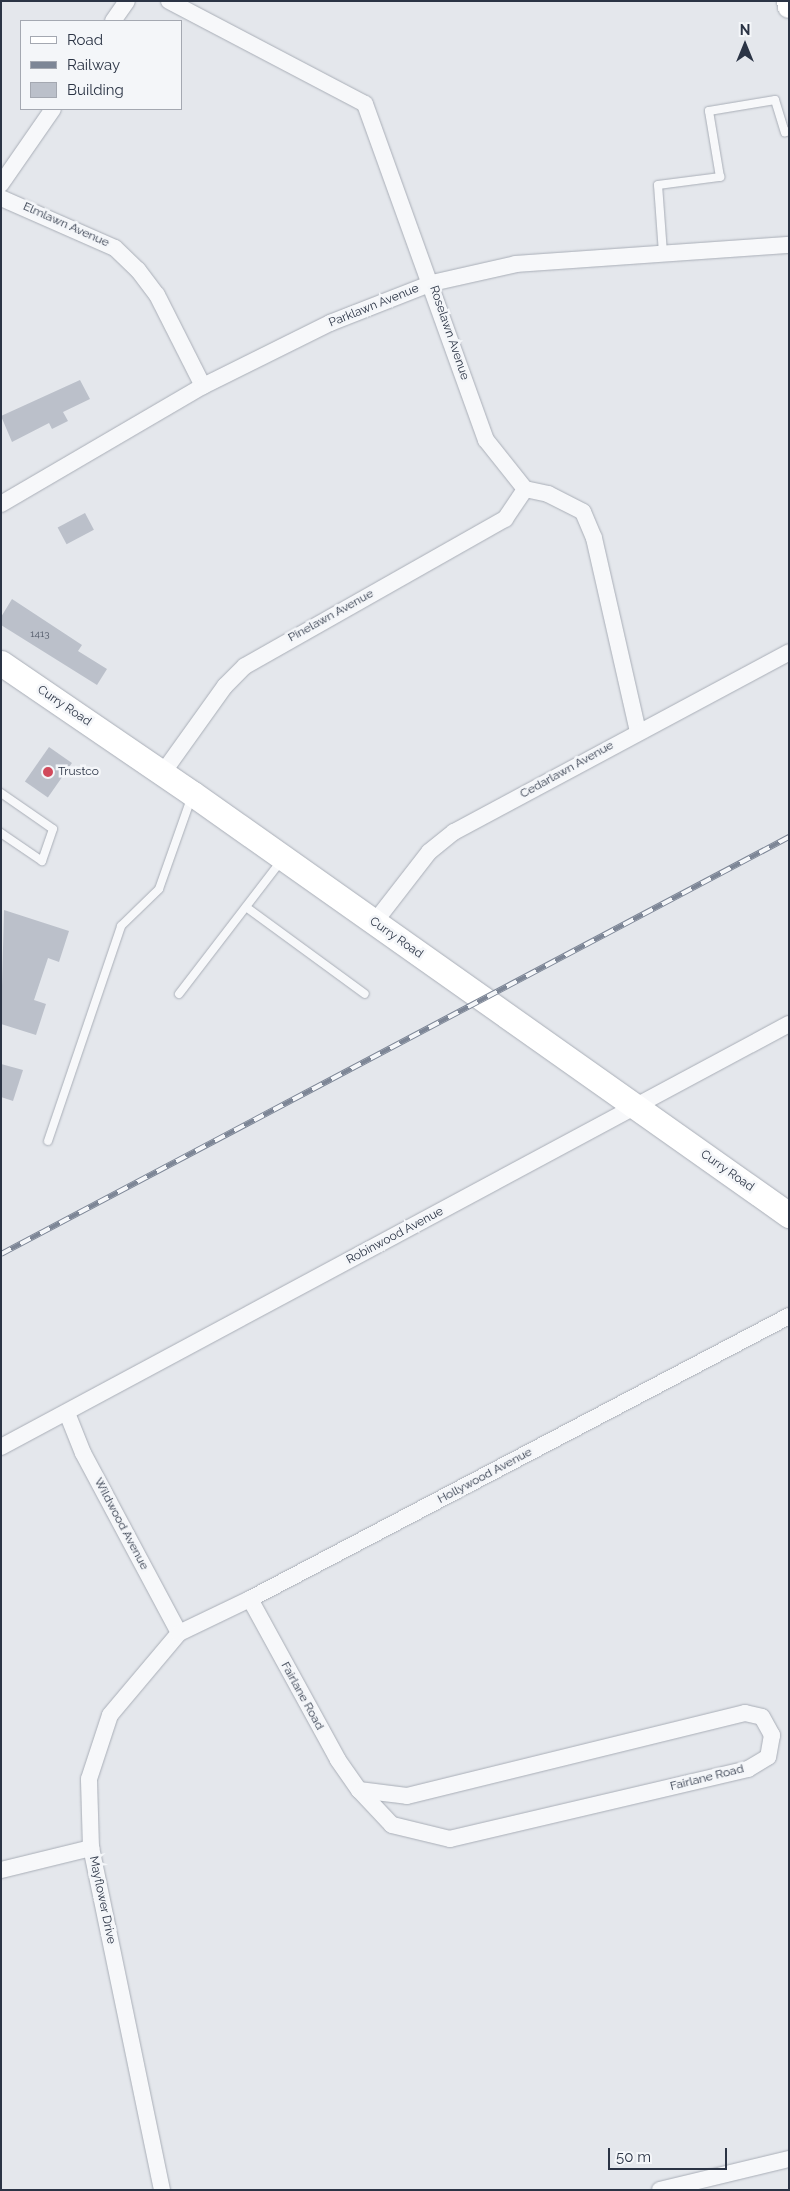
<!DOCTYPE html>
<style>
body{margin:0}
#map{position:relative;width:790px;height:2191px;overflow:hidden;background:#e4e7ec;font-family:Raleway,sans-serif}
div>[style]{position:absolute}
.building>*{inset:0;background:#bbc0ca;transform-origin:0 0}
.roads{filter:drop-shadow(0 0 1px #a9aeb7) drop-shadow(0 0 1px #a9aeb7)}
.lane>*{height:8px;margin:-4px;padding:0 4px;transform-origin:4px;border-radius:4px;background:#f7f8fa}
.street>*{height:16px;margin:-8px;padding:0 8px;transform-origin:8px;border-radius:8px;background:#f7f8fa}
.secondary>*{height:22px;margin:-11px;padding:0 11px;transform-origin:11px;border-radius:11px;background:#fff}
.primary>*{height:25px;margin:-12.5px;padding:0 12.5px;transform-origin:12.5px;border-radius:12.5px;background:#fff}
.rail>*{height:5.5px;margin-top:-2.75px;transform-origin:0;background:repeating-linear-gradient(90deg,#f4f6f9 0 11px,#7d8696 0 22px);box-sizing:border-box;border-block:1px solid #7d8696}
.dots>*{width:14px;height:14px;translate:-50% -50%;box-sizing:border-box;border:2px solid #f4f6f9;border-radius:50%}
span{translate:-50% -50%;white-space:nowrap;text-align:center;line-height:1.15;-webkit-text-stroke:5px #f4f6f9;paint-order:stroke}
.number-label{font-size:10px;color:#4f5766}
.number-label span{-webkit-text-stroke-width:0}
.street-label{font-size:12px;color:#2b3445}
.poi-label{font-size:12px;color:#2b3445}
.left{translate:0 -50%;text-align:left}
.frame{position:absolute;inset:0;border:2px solid #2b3445;pointer-events:none}
.legend{position:absolute;left:20px;top:20px;width:162px;height:90px;box-sizing:border-box;background:#f4f6f9;border:1px solid #a4a8b1;margin:0;padding:6px 9px;list-style:none;font-size:15px;color:#2b3445}
.legend li{display:flex;align-items:center;gap:10px;height:25px}
.legend b{width:25px;border:1px solid #a4a8b1}
.north{position:absolute;left:720px;top:20px;width:50px;height:50px;-webkit-text-stroke:4px #f4f6f9;paint-order:stroke;rotate:0deg;font-size:14px;font-weight:700;line-height:20px;text-align:center;color:#2b3445}
.north::after{content:'';display:block;margin:auto;width:18px;height:22px;background:#2b3445;clip-path:polygon(50% 0,100% 100%,50% 72%,0 100%)}
.scale{position:absolute;left:608px;top:2148px;width:119px;height:22px;box-sizing:border-box;border:2px solid #2b3445;border-top:0;padding-left:6px;font-size:15px;line-height:18px;white-space:nowrap;color:#2b3445;-webkit-text-stroke:4px #f4f6f9;paint-order:stroke}
</style>
<div id="map">
<div class="building">
<div style="clip-path:polygon(80px 380px,90px 399px,63px 412px,68px 421px,52px 429px,49px 423px,12px 442px,1px 416px)"></div>
<div style="left:85px;top:513px;width:19px;height:31px;rotate:62deg"></div>
<div style="clip-path:polygon(12px 599px,82px 645px,78px 651px,107px 669px,97px 685px,1px 625px,1px 617px)"></div>
<div style="left:49px;top:747px;width:28px;height:42px;rotate:35deg"></div>
<div style="clip-path:polygon(4px 910px,69px 931px,59px 962px,48px 958px,34px 1000px,46px 1004px,36px 1035px,1px 1024px)"></div>
<div style="clip-path:polygon(1px 1064px,23px 1070px,13px 1101px,1px 1097px)"></div>
</div>
<div class="roads">
<div class="lane">
<div style="left:663px;top:253px;width:68px;rotate:-94.2deg"></div>
<div style="left:658px;top:185px;width:63px;rotate:-7.4deg"></div>
<div style="left:720px;top:177px;width:67px;rotate:-99.5deg"></div>
<div style="left:709px;top:111px;width:67px;rotate:-9.5deg"></div>
<div style="left:775px;top:100px;width:34px;rotate:73deg"></div>
<div style="left:785px;top:132px;width:4px;rotate:-14deg"></div>
<div style="left:1px;top:793px;width:63px;rotate:34.7deg"></div>
<div style="left:53px;top:829px;width:34px;rotate:109deg"></div>
<div style="left:42px;top:861px;width:50px;rotate:-145.7deg"></div>
<div style="left:246px;top:907px;width:147px;rotate:36.2deg"></div>
<div style="left:179px;top:994px;width:169px;rotate:-52.5deg"></div>
<div style="left:48px;top:1141px;width:227px;rotate:-71.2deg"></div>
<div style="left:121px;top:926px;width:53px;rotate:-44.2deg"></div>
<div style="left:159px;top:889px;width:99px;rotate:-70.5deg"></div>
</div>
<div class="street">
<div style="left:169px;top:1px;width:221px;rotate:27.7deg"></div>
<div style="left:365px;top:104px;width:357px;rotate:70.2deg"></div>
<div style="left:486px;top:440px;width:63px;rotate:51.5deg"></div>
<div style="left:525px;top:489px;width:24px;rotate:12deg"></div>
<div style="left:548px;top:494px;width:39px;rotate:27deg"></div>
<div style="left:583px;top:512px;width:28px;rotate:67deg"></div>
<div style="left:594px;top:538px;width:199px;rotate:77.2deg"></div>
<div style="left:113px;top:21px;width:24px;rotate:-55deg"></div>
<div style="left:1px;top:184px;width:91px;rotate:-55.3deg"></div>
<div style="left:1px;top:198px;width:124px;rotate:23.7deg"></div>
<div style="left:115px;top:248px;width:32px;rotate:44deg"></div>
<div style="left:138px;top:270px;width:31px;rotate:53deg"></div>
<div style="left:157px;top:295px;width:102px;rotate:63.2deg"></div>
<div style="left:1px;top:504px;width:234px;rotate:-30.3deg"></div>
<div style="left:203px;top:386px;width:142px;rotate:-26.4deg"></div>
<div style="left:330px;top:323px;width:110px;rotate:-21.4deg"></div>
<div style="left:432px;top:283px;width:86px;rotate:-12.7deg"></div>
<div style="left:516px;top:264px;width:274px;rotate:-4deg"></div>
<div style="left:162px;top:774px;width:108px;rotate:-54.4deg"></div>
<div style="left:225px;top:686px;width:28px;rotate:-45deg"></div>
<div style="left:245px;top:666px;width:299px;rotate:-29.5deg"></div>
<div style="left:505px;top:519px;width:36px;rotate:-56deg"></div>
<div style="left:374px;top:923px;width:90px;rotate:-52.2deg"></div>
<div style="left:429px;top:852px;width:32px;rotate:-39deg"></div>
<div style="left:454px;top:832px;width:380px;rotate:-28.2deg"></div>
<div style="left:67px;top:1413px;width:43px;rotate:68.2deg"></div>
<div style="left:83px;top:1453px;width:204px;rotate:61.9deg"></div>
<div style="left:1px;top:1447px;width:894px;rotate:-28.23deg"></div>
<div style="left:250px;top:1599px;width:183px;rotate:61.3deg"></div>
<div style="left:338px;top:1760px;width:37px;rotate:55deg"></div>
<div style="left:745px;top:1713px;width:17px;rotate:13deg"></div>
<div style="left:762px;top:1717px;width:21px;rotate:61deg"></div>
<div style="left:772px;top:1735px;width:22px;rotate:100deg"></div>
<div style="left:768px;top:1757px;width:23px;rotate:149deg"></div>
<div style="left:748px;top:1769px;width:306px;rotate:166.8deg"></div>
<div style="left:450px;top:1839px;width:60px;rotate:-166.4deg"></div>
<div style="left:392px;top:1825px;width:48px;rotate:-133.3deg"></div>
<div style="left:359px;top:1790px;width:48px;rotate:7.1deg"></div>
<div style="left:407px;top:1796px;width:348px;rotate:-13.8deg"></div>
<div style="left:1px;top:1870px;width:93px;rotate:-13.7deg"></div>
<div style="left:162px;top:2190px;width:349px;rotate:-101.7deg"></div>
<div style="left:91px;top:1848px;width:69px;rotate:-91.7deg"></div>
<div style="left:89px;top:1779px;width:67px;rotate:-71.8deg"></div>
<div style="left:110px;top:1715px;width:107px;rotate:-49.9deg"></div>
<div style="left:179px;top:1633px;width:79px;rotate:-25.6deg"></div>
<div style="left:250px;top:1599px;width:609px;rotate:-27.7deg"></div>
<div style="left:660px;top:2190px;width:133px;rotate:-13.5deg"></div>
</div>
<div class="secondary">
<div style="left:788px;top:1px;width:6px;rotate:81deg"></div>
</div>
<div class="primary">
<div style="left:1px;top:663px;width:232px;rotate:34.3deg"></div>
<div style="left:193px;top:794px;width:730px;rotate:35.24deg"></div>
</div>
</div>
<div class="rail">
<div style="left:1px;top:1254px;width:892px;rotate:-27.89deg"></div>
</div>
<div class="dots">
<div style="left:48px;top:772px;background:#d1495b"></div>
</div>
<div class="number-label">
<span style="left:40px;top:634px">1413</span>
</div>
<div class="street-label">
<span style="left:66px;top:225px;rotate:24deg">Elmlawn Avenue</span>
<span style="left:374px;top:306px;rotate:-22deg">Parklawn Avenue</span>
<span style="left:449px;top:333px;rotate:71deg">Roselawn Avenue</span>
<span style="left:331px;top:616px;rotate:-29deg">Pinelawn Avenue</span>
<span style="left:64px;top:706px;rotate:34deg">Curry Road</span>
<span style="left:567px;top:770px;rotate:-29deg">Cedarlawn Avenue</span>
<span style="left:396px;top:938px;rotate:35deg">Curry Road</span>
<span style="left:727px;top:1171px;rotate:35deg">Curry Road</span>
<span style="left:395px;top:1236px;rotate:-28deg">Robinwood Avenue</span>
<span style="left:485px;top:1476px;rotate:-28deg">Hollywood Avenue</span>
<span style="left:121px;top:1524px;rotate:62deg">Wildwood Avenue</span>
<span style="left:302px;top:1696px;rotate:61deg">Fairlane Road</span>
<span style="left:707px;top:1778px;rotate:-14deg">Fairlane Road</span>
<span style="left:102px;top:1900px;rotate:78deg">Mayflower Drive</span>
</div>
<div class="poi-label">
<span class="left" style="left:58px;top:772px">Trustco</span>
</div>
<div class="frame"></div>
<ul class="legend">
<li><b style="height:6px;background:#fff"></b>Road</li>
<li><b style="height:6px;background:#7d8696"></b>Railway</li>
<li><b style="height:14px;background:#bbc0ca"></b>Building</li>
</ul>
<div class="north">N</div>
<div class="scale">50 m</div>
</div>
